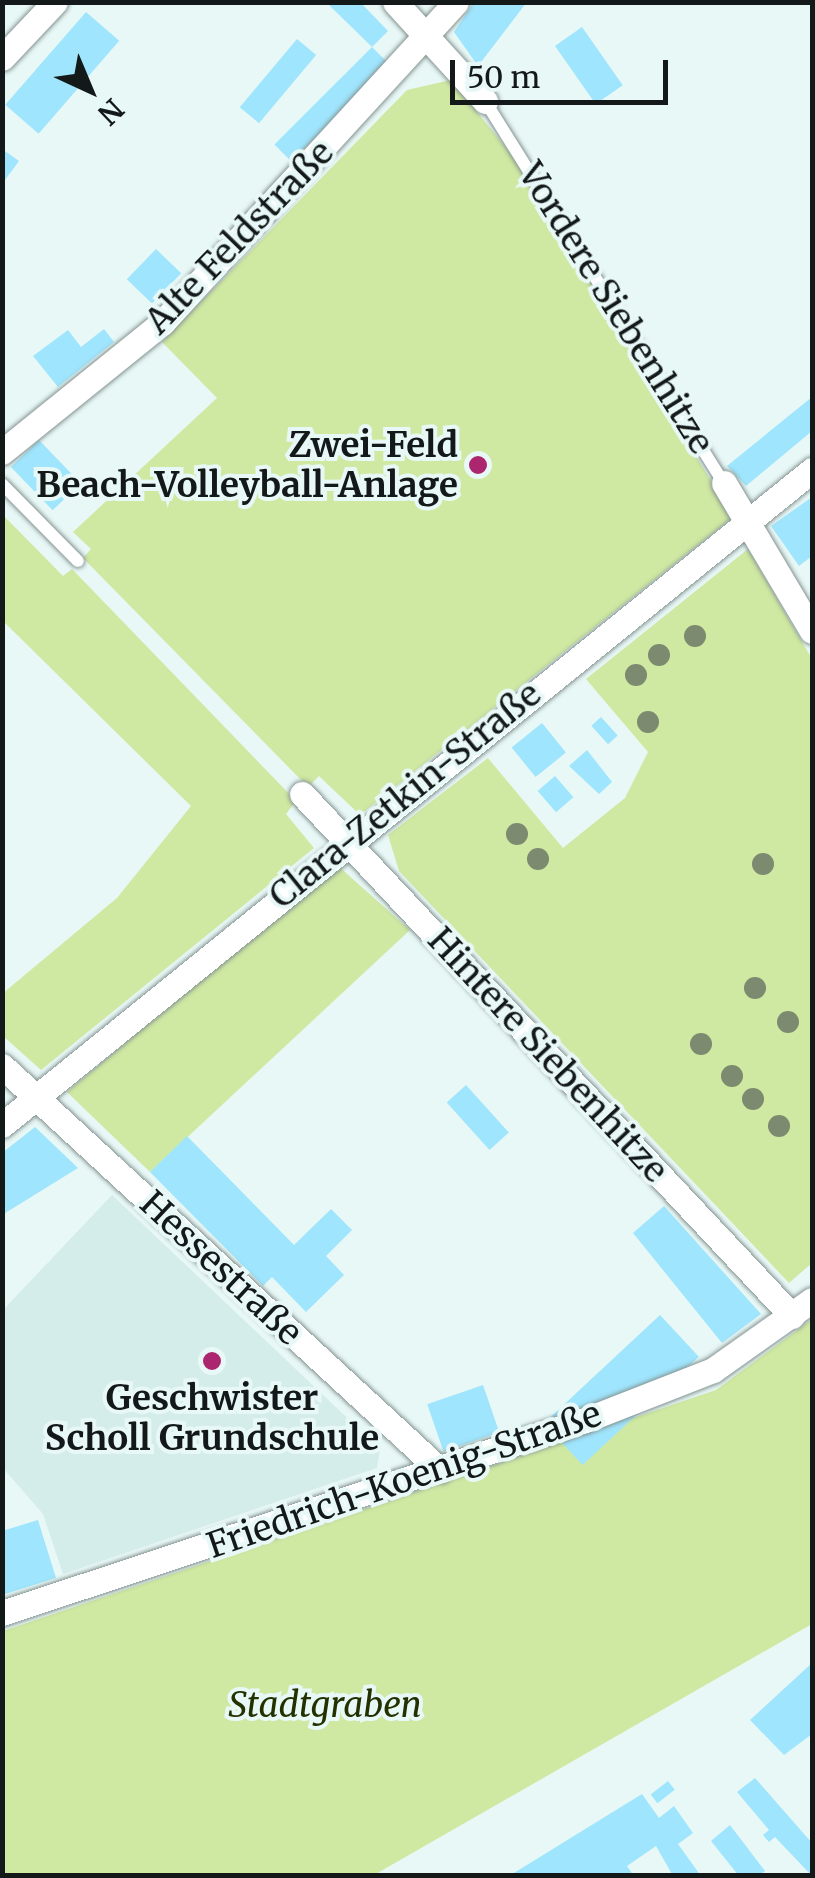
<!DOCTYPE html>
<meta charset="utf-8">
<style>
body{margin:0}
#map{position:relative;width:815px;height:1878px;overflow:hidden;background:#e8f8f6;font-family:Merriweather,serif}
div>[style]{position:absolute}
.built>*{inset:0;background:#d4edeb}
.green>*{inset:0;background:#cfe8a2}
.building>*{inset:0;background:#9fe5fd;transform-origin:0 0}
.roads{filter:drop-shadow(0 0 2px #849391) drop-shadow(0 0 2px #849391)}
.service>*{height:12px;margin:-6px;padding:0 6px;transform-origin:6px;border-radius:6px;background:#fff}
.minor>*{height:25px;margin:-12.5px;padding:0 12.5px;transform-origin:12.5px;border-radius:12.5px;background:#fff}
.trees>*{width:22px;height:22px;margin:-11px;border-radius:50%;background:#7c8a6f}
.dots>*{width:28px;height:28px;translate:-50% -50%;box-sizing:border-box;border:5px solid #e8f8f6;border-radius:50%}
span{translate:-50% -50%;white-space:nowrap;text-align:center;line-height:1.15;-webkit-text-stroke:8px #e8f8f6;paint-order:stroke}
.street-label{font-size:35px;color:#131918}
.poi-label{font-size:35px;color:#131918;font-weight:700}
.right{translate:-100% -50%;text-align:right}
.park-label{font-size:35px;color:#233000;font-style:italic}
.frame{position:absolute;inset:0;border:5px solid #131918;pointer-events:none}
.north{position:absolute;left:40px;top:40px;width:100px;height:100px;-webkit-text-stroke:8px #e8f8f6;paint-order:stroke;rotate:136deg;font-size:28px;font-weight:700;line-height:40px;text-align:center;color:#131918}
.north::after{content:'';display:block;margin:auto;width:35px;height:45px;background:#131918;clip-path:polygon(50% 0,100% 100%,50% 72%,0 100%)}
.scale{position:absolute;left:450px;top:60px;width:218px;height:45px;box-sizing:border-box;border:5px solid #131918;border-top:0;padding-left:12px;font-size:30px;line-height:35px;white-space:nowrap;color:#131918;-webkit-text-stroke:8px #e8f8f6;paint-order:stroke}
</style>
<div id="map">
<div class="built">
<div style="clip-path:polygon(112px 1195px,380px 1449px,377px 1468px,63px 1574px,43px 1514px,3px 1468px,3px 1310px)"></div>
</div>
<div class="green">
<div style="clip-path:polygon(451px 80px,517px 161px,733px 517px,360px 815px,319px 776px,308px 787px,83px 558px,91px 549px,73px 532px,217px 398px,162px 342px,407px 90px)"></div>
<div style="clip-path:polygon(3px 515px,63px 576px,72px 569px,296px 801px,286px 814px,314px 848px,41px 1070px,3px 1036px,2px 994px,117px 898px,191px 806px,3px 621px)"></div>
<div style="clip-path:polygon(748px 549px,812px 659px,812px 1263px,789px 1283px,399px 871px,388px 835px,488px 758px,563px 848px,625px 798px,648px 752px,586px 679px)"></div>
<div style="clip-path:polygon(337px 865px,410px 930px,150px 1172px,67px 1092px)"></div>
<div style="clip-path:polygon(812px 1319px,812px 1624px,374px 1875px,3px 1875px,3px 1631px,716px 1390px)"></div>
</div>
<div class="building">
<div style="clip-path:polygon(360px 2px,388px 31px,372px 47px,329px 5px)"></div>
<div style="clip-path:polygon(474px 2px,527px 2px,478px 66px,454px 32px)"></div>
<div style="left:86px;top:12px;width:44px;height:123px;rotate:41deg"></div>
<div style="left:582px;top:27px;width:71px;height:33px;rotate:55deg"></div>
<div style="left:297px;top:39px;width:25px;height:89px;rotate:40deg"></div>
<div style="left:372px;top:47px;width:24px;height:138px;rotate:45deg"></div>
<div style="clip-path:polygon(2px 149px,19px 161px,2px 184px)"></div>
<div style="left:156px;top:249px;width:35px;height:42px;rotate:44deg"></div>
<div style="clip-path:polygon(104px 329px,114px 342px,58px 387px,33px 356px,68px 330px,81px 347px)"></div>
<div style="clip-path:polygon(812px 397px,812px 431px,746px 486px,727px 466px)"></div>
<div style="left:39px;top:440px;width:60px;height:39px;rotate:46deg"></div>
<div style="clip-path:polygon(812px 497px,812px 556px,799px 566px,771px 526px)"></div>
<div style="left:601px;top:717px;width:25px;height:13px;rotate:48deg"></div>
<div style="left:542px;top:723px;width:38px;height:39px;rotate:51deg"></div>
<div style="clip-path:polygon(587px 750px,612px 782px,599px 794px,569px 766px)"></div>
<div style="left:555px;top:776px;width:28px;height:23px;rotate:49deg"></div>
<div style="left:466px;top:1085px;width:64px;height:26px;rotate:48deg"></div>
<div style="clip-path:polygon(35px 1127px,78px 1168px,2px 1215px,2px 1153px)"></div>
<div style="clip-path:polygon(187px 1136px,294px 1245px,331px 1209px,352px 1230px,326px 1256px,344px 1275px,306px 1312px,272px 1277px,263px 1286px,150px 1172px)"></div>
<div style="clip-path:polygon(664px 1206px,761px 1314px,722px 1343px,633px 1233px)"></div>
<div style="left:660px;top:1315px;width:57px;height:159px;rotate:47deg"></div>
<div style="left:483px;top:1385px;width:50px;height:59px;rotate:71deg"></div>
<div style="clip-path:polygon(38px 1520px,56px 1578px,2px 1595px,2px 1531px)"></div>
<div style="clip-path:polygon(812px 1663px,812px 1734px,784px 1755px,750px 1720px)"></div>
<div style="clip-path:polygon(755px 1778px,812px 1843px,812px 1876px,775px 1837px,769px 1842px,763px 1835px,769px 1830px,737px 1792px)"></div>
<div style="left:668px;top:1781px;width:11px;height:22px;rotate:52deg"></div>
<div style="clip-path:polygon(642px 1794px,659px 1818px,674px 1806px,693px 1833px,678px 1844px,701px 1876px,673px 1876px,656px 1846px,627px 1866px,634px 1876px,509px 1876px)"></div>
<div style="clip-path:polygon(730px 1825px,765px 1871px,759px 1876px,739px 1876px,711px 1841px)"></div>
</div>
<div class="roads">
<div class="service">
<div style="left:485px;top:101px;width:451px;rotate:58deg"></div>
<div style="left:2px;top:484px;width:108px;rotate:45.4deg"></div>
</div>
<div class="minor">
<div style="left:395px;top:2px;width:134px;rotate:47.7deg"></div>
<div style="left:2px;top:58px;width:77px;rotate:-46.6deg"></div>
<div style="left:2px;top:452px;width:206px;rotate:-38.9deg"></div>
<div style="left:162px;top:323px;width:435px;rotate:-47.5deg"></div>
<div style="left:724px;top:483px;width:172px;rotate:59.3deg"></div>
<div style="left:302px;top:794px;width:716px;rotate:46.81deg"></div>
<div style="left:2px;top:1066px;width:596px;rotate:42.69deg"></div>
<div style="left:2px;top:1125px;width:1042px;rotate:-38.96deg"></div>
<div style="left:2px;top:1613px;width:614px;rotate:-18.32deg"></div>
<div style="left:585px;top:1420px;width:137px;rotate:-21.3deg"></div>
<div style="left:713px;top:1370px;width:121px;rotate:-35.3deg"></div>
</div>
</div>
<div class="trees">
<div style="left:695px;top:636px"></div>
<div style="left:659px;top:655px"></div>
<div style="left:636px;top:675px"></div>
<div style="left:648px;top:722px"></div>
<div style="left:517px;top:834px"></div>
<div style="left:538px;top:859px"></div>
<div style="left:763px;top:864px"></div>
<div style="left:755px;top:988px"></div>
<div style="left:788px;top:1022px"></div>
<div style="left:701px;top:1044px"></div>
<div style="left:732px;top:1076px"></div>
<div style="left:753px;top:1099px"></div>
<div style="left:779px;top:1126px"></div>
</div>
<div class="dots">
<div style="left:478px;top:465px;background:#ab266f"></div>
<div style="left:212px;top:1361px;background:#ab266f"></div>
</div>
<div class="street-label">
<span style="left:239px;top:237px;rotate:-46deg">Alte Feldstraße</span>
<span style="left:616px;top:308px;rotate:58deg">Vordere Siebenhitze</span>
<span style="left:405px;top:795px;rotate:-39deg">Clara-Zetkin-Straße</span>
<span style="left:548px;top:1055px;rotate:47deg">Hintere Siebenhitze</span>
<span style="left:221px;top:1268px;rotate:43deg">Hessestraße</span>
<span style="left:404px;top:1480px;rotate:-19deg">Friedrich-Koenig-Straße</span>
</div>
<div class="poi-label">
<span class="right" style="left:458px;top:465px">Zwei-Feld<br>Beach-Volleyball-Anlage</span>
<span style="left:212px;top:1418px">Geschwister<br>Scholl Grundschule</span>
</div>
<div class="park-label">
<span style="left:325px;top:1705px">Stadtgraben</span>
</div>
<div class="frame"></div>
<div class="north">N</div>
<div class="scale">50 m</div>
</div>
